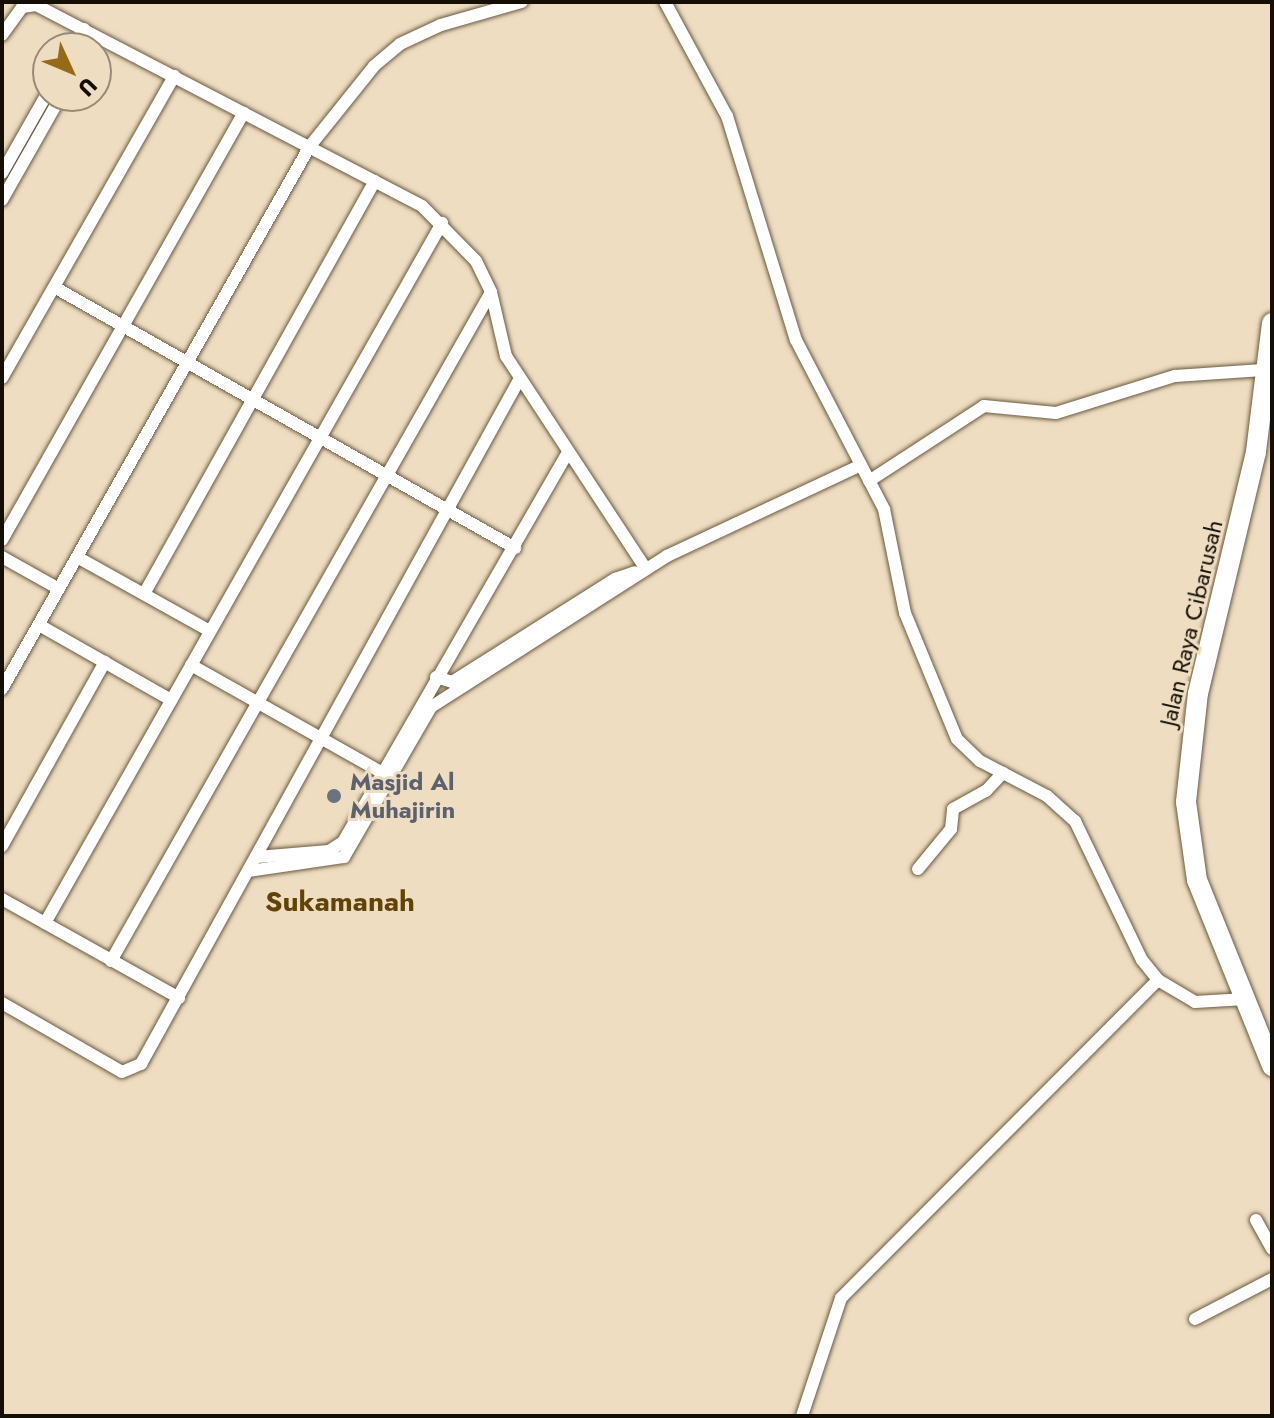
<!DOCTYPE html>
<style>
body{margin:0}
#map{position:relative;width:1274px;height:1418px;overflow:hidden;background:#efddc1;font-family:Jost,sans-serif}
div>[style]{position:absolute}
.roads{filter:drop-shadow(0 0 2px #6a5a42) drop-shadow(0 0 2px #6a5a42)}
.minor>*{height:12px;margin:-6px;padding:0 6px;transform-origin:6px;border-radius:6px;background:#fff}
.primary>*{height:20px;margin:-10px;padding:0 10px;transform-origin:10px;border-radius:10px;background:#fff}
.dots>*{width:22px;height:22px;translate:-50% -50%;box-sizing:border-box;border:4px solid #efddc1;border-radius:50%}
span{translate:-50% -50%;white-space:nowrap;text-align:center;line-height:1.15;-webkit-text-stroke:6px #efddc1;paint-order:stroke}
.street-label{font-size:24px;color:#140e05}
.worship-label{font-size:24px;color:#5b616d;font-weight:700}
.left{translate:0 -50%;text-align:left}
.quarter-label{font-size:28px;color:#604308;font-weight:700}
.frame{position:absolute;inset:0;border:4px solid #140e05;pointer-events:none}
.north{position:absolute;left:32px;top:32px;width:80px;height:80px;box-sizing:border-box;background:#efddc1;border:2px solid #978a76;border-radius:50%;rotate:134deg;font-size:22px;font-weight:700;line-height:32px;text-align:center;color:#140e05}
.north::after{content:'';display:block;margin:auto;width:28px;height:36px;background:#966b17;clip-path:polygon(50% 0,100% 100%,50% 72%,0 100%)}
</style>
<div id="map">
<div class="roads">
<div class="minor">
<div style="left:665px;top:2px;width:130px;rotate:61.5deg"></div>
<div style="left:727px;top:116px;width:234px;rotate:72.9deg"></div>
<div style="left:796px;top:340px;width:191px;rotate:62.5deg"></div>
<div style="left:884px;top:509px;width:106px;rotate:78.6deg"></div>
<div style="left:905px;top:613px;width:136px;rotate:67.6deg"></div>
<div style="left:957px;top:739px;width:32px;rotate:44deg"></div>
<div style="left:980px;top:761px;width:76px;rotate:27.6deg"></div>
<div style="left:1047px;top:796px;width:38px;rotate:42deg"></div>
<div style="left:1075px;top:821px;width:154px;rotate:64.3deg"></div>
<div style="left:1142px;top:960px;width:26px;rotate:51deg"></div>
<div style="left:1158px;top:980px;width:43px;rotate:30.7deg"></div>
<div style="left:1195px;top:1002px;width:51px;rotate:-3.4deg"></div>
<div style="left:2px;top:35px;width:34px;rotate:-54deg"></div>
<div style="left:22px;top:7px;width:14px;rotate:-8deg"></div>
<div style="left:36px;top:5px;width:435px;rotate:27.5deg"></div>
<div style="left:422px;top:206px;width:77px;rotate:45.5deg"></div>
<div style="left:476px;top:261px;width:34px;rotate:64deg"></div>
<div style="left:491px;top:292px;width:66px;rotate:76.8deg"></div>
<div style="left:506px;top:356px;width:255px;rotate:56.7deg"></div>
<div style="left:73px;top:48px;width:22px;rotate:-60deg"></div>
<div style="left:2px;top:173px;width:93px;rotate:-60.4deg"></div>
<div style="left:2px;top:200px;width:120px;rotate:-60.4deg"></div>
<div style="left:54px;top:287px;width:530px;rotate:29.52deg"></div>
<div style="left:2px;top:378px;width:348px;rotate:-60.3deg"></div>
<div style="left:869px;top:481px;width:137px;rotate:-33.1deg"></div>
<div style="left:984px;top:406px;width:72px;rotate:5.6deg"></div>
<div style="left:1056px;top:413px;width:125px;rotate:-17.3deg"></div>
<div style="left:1175px;top:376px;width:88px;rotate:-3.9deg"></div>
<div style="left:2px;top:540px;width:491px;rotate:-60.5deg"></div>
<div style="left:2px;top:557px;width:65px;rotate:29.3deg"></div>
<div style="left:77px;top:557px;width:152px;rotate:29.1deg"></div>
<div style="left:144px;top:594px;width:473px;rotate:-60.8deg"></div>
<div style="left:39px;top:625px;width:152px;rotate:29.6deg"></div>
<div style="left:191px;top:665px;width:218px;rotate:29.4deg"></div>
<div style="left:436px;top:677px;width:17px;rotate:17deg"></div>
<div style="left:452px;top:682px;width:193px;rotate:-32.3deg"></div>
<div style="left:615px;top:579px;width:21px;rotate:-19deg"></div>
<div style="left:2px;top:689px;width:624px;rotate:-60.44deg"></div>
<div style="left:310px;top:146px;width:102px;rotate:-51.3deg"></div>
<div style="left:374px;top:66px;width:34px;rotate:-40deg"></div>
<div style="left:400px;top:44px;width:45px;rotate:-24.9deg"></div>
<div style="left:441px;top:25px;width:84px;rotate:-15.9deg"></div>
<div style="left:2px;top:846px;width:211px;rotate:-60.8deg"></div>
<div style="left:257px;top:857px;width:72px;rotate:-4.8deg"></div>
<div style="left:329px;top:851px;width:17px;rotate:-33deg"></div>
<div style="left:343px;top:842px;width:450px;rotate:-60deg"></div>
<div style="left:918px;top:869px;width:52px;rotate:-50.5deg"></div>
<div style="left:951px;top:829px;width:20px;rotate:-84deg"></div>
<div style="left:953px;top:809px;width:38px;rotate:-29deg"></div>
<div style="left:986px;top:791px;width:25px;rotate:-47deg"></div>
<div style="left:249px;top:871px;width:96px;rotate:-8.4deg"></div>
<div style="left:344px;top:857px;width:173px;rotate:-59.9deg"></div>
<div style="left:431px;top:707px;width:280px;rotate:-32.6deg"></div>
<div style="left:667px;top:556px;width:214px;rotate:-25.1deg"></div>
<div style="left:2px;top:899px;width:203px;rotate:29.2deg"></div>
<div style="left:45px;top:923px;width:805px;rotate:-60.44deg"></div>
<div style="left:111px;top:961px;width:769px;rotate:-60.4deg"></div>
<div style="left:2px;top:1003px;width:138px;rotate:29.9deg"></div>
<div style="left:122px;top:1072px;width:21px;rotate:-23deg"></div>
<div style="left:141px;top:1064px;width:781px;rotate:-61.07deg"></div>
<div style="left:1256px;top:1220px;width:33px;rotate:61deg"></div>
<div style="left:1195px;top:1319px;width:87px;rotate:-27.5deg"></div>
<div style="left:802px;top:1416px;width:124px;rotate:-71.7deg"></div>
<div style="left:841px;top:1298px;width:449px;rotate:-45.1deg"></div>
</div>
<div class="primary">
<div style="left:1272px;top:323px;width:130px;rotate:97.1deg"></div>
<div style="left:1256px;top:452px;width:248px;rotate:103.5deg"></div>
<div style="left:1198px;top:693px;width:110px;rotate:96.3deg"></div>
<div style="left:1186px;top:802px;width:79px;rotate:82deg"></div>
<div style="left:1197px;top:880px;width:201px;rotate:68deg"></div>
</div>
</div>
<div class="dots">
<div style="left:334px;top:796px;background:#6b7280"></div>
</div>
<div class="street-label">
<span style="left:1191px;top:623px;rotate:-77deg">Jalan Raya Cibarusah</span>
</div>
<div class="worship-label">
<span class="left" style="left:350px;top:796px">Masjid Al<br>Muhajirin</span>
</div>
<div class="quarter-label">
<span style="left:340px;top:902px">Sukamanah</span>
</div>
<div class="frame"></div>
<div class="north">U</div>
</div>
